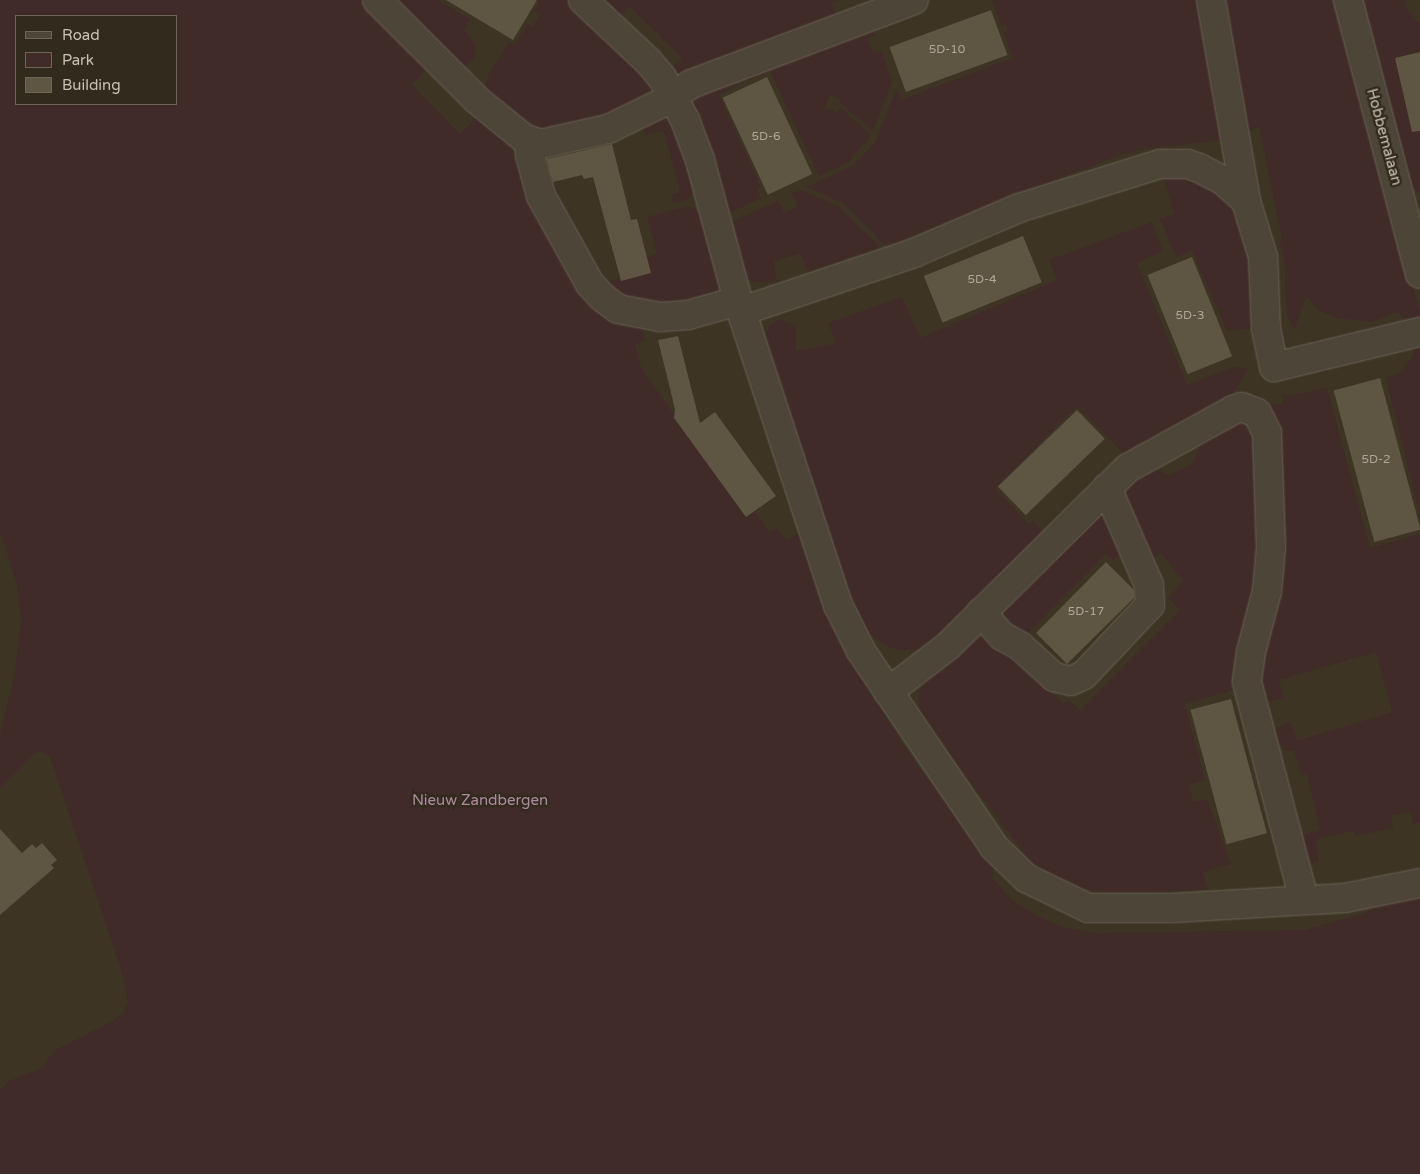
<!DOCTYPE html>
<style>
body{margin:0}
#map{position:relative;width:1420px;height:1174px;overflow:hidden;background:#3d3424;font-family:"Varela Round",sans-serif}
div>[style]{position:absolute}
.green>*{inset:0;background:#402b28}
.building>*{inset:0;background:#5f5543;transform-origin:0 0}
.roads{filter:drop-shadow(0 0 1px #6b6456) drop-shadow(0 0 1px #6b6456)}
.minor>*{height:28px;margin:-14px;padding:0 14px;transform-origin:14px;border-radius:14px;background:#4d4638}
span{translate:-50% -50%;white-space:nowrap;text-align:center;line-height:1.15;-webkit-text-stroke:5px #322b1d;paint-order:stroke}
.number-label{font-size:12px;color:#aea798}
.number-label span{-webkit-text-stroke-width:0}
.street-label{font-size:15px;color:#c8c2b4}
.park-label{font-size:15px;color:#ad89a2}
.legend{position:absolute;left:15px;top:15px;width:162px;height:90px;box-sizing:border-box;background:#322b1d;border:1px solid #6e6759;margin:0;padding:6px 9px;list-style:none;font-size:15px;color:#c8c2b4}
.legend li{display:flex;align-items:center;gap:10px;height:25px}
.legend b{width:25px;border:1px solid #6e6759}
</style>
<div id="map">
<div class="green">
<div style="clip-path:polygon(evenodd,0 0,367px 0,431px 64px,412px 85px,460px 134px,482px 112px,520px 145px,512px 148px,514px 157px,524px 156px,553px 230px,640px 321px,645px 341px,635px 344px,641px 367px,746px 518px,754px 512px,770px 533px,777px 528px,787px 541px,801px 531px,841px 646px,910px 754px,993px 868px,992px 878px,1011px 899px,1037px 916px,1066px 928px,1096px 933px,1305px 930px,1366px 913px,1369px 906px,1420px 896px,1420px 1174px,0 1174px,0 1090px,9px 1081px,42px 1068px,54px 1051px,113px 1021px,123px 1012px,128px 1002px,122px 973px,50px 757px,42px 751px,35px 753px,0 788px,0 735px,15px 673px,21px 620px,17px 585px,0 531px,0 0,16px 16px,176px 16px,176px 104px,16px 104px,16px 16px)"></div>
<div style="clip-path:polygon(385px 0,439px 0,470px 19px,464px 30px,476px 45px,474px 60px,463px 67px)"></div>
<div style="clip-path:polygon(536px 0,568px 0,634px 60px,655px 91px,651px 99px,543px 137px,484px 92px,489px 74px,509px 42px,515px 45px,527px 24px,532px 27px,540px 15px,534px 11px,539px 2px)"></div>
<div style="clip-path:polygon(601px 0,840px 0,831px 3px,838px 20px,686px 77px,670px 70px,683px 59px,629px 6px,618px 19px)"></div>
<div style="clip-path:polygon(992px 0,1199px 0,1224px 140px,1144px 149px,1117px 156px,886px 246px,843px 203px,807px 187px,854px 165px,875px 142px,896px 89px,901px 100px,1013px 58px,1004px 32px,1008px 31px,1006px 24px,1001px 26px)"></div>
<div style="clip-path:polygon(1220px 0,1339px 0,1420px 313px,1420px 516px,1386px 378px,1400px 372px,1413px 356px,1413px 328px,1398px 312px,1371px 322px,1338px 318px,1318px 310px,1306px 296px,1295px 330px,1292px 326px,1286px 312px,1285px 266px,1280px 241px,1282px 239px,1259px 126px,1248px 132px)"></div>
<div style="clip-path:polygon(1362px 0,1405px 0,1408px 11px,1420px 24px,1420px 192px,1413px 190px)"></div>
<div style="clip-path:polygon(872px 24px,876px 35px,867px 39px,873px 53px,881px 50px,892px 81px,873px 131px,840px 103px,841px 99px,829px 95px,825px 108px,838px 112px,840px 107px,871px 135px,849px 162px,819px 176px,770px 71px,748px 81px,746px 77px)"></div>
<div style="clip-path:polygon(736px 82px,738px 85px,719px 95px,761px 187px,757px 189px,761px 198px,725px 215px,690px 106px,694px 91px)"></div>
<div style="clip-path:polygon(663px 114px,670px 116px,696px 191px,686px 200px,673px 203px,671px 195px,680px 192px,664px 131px,645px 135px,640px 124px)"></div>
<div style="clip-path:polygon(1178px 174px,1220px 193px,1235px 212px,1248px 254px,1257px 328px,1227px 331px,1192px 251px,1176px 257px,1160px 219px,1174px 214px,1163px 175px)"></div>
<div style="clip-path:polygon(801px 190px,838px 206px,881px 248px,808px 272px,801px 253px,774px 261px,777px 282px,752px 282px,742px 272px,729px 223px,778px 201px,784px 213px,798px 206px,792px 193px)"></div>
<div style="clip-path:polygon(688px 206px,701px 212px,721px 294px,714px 302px,632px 305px,600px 283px,651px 273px,647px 257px,657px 254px,647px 217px)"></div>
<div style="clip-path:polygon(1152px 222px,1163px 251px,1137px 263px,1187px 385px,1233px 367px,1248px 368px,1242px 381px,1227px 400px,1127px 457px,1077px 406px,995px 488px,1029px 525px,1033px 520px,1046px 534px,942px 637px,917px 650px,897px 650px,885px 645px,872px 636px,846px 600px,764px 338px,769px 326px,778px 319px,796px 326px,796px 351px,837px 343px,828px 323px,902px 297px,920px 338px,1057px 280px,1049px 260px)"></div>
<div style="clip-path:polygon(1327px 388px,1370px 548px,1420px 534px,1420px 823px,1413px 824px,1410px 812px,1391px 816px,1393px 828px,1355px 836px,1354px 831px,1316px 839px,1319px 861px,1309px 865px,1301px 836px,1320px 830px,1307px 774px,1301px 775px,1294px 750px,1285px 751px,1271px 730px,1291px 722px,1297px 741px,1392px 712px,1376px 652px,1279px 680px,1284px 698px,1263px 703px,1258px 662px,1278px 581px,1284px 578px,1285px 566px,1282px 564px,1272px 405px,1282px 404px,1283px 393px,1288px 396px)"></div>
<div style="clip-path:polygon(1235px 419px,1253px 425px,1263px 546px,1237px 689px,1185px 704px,1205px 780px,1188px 785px,1194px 802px,1207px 799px,1231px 864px,1203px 872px,1208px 890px,1109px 893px,1074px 887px,1049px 877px,1029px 860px,937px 737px,920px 710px,918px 697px,923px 684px,980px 630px,1014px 656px,1063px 704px,1069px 700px,1080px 710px,1180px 610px,1168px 598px,1183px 581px,1161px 553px,1149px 563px,1118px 498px,1145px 466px,1169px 475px,1193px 463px,1205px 432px)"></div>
<div style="clip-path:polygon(1103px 508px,1126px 549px,1114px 561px,1106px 554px,1027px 634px,1018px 635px,996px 611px)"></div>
</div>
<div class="building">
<div style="clip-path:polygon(446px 0,537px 0,513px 40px)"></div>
<div style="left:991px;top:10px;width:48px;height:108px;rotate:70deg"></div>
<div style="clip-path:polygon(1420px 52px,1420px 131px,1412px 132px,1395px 58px)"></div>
<div style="left:767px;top:77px;width:107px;height:49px;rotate:65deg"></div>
<div style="clip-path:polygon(612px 144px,631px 220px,637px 219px,651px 273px,621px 281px,593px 177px,584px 179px,582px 175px,553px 182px,547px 159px)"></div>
<div style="left:1023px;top:236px;width:50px;height:107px;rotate:68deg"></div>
<div style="left:1192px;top:257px;width:107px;height:48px;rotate:68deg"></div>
<div style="clip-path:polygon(678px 336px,700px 423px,715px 412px,776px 496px,746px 517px,674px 418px,675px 409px,658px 340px)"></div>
<div style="left:1380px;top:378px;width:157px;height:48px;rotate:75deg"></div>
<div style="left:1077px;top:410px;width:40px;height:110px;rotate:46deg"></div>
<div style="clip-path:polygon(1106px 562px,1134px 590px,1134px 598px,1067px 664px,1036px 633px)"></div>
<div style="left:1231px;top:699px;width:139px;height:42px;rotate:75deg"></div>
<div style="clip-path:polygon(0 829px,22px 853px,32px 844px,36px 848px,42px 843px,57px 860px,51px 865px,54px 868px,0 915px)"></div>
</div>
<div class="roads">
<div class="minor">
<div style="left:377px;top:0;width:141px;rotate:45deg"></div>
<div style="left:477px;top:100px;width:62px;rotate:39.1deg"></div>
<div style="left:525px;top:139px;width:17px;rotate:17deg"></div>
<div style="left:541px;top:144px;width:69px;rotate:-12.6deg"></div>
<div style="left:608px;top:129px;width:60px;rotate:-25.7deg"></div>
<div style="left:662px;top:103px;width:35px;rotate:-33deg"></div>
<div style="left:691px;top:84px;width:238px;rotate:-20.6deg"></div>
<div style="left:583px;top:0;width:89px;rotate:43.2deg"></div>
<div style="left:648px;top:61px;width:23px;rotate:50deg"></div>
<div style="left:663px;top:79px;width:47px;rotate:61.8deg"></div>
<div style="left:685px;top:120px;width:43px;rotate:69.4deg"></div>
<div style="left:700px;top:160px;width:146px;rotate:74.9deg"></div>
<div style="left:738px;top:301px;width:320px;rotate:71.8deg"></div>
<div style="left:838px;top:605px;width:51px;rotate:63.4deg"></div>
<div style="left:861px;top:651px;width:237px;rotate:55.8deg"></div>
<div style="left:994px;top:847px;width:45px;rotate:44.1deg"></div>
<div style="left:1026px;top:878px;width:69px;rotate:25.8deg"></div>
<div style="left:1088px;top:908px;width:85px"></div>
<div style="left:1173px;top:908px;width:172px;rotate:-3.3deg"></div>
<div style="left:1345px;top:898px;width:76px;rotate:-11.3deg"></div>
<div style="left:1211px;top:0;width:204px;rotate:80.1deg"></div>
<div style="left:1246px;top:201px;width:59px;rotate:73.1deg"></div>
<div style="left:1263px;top:257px;width:72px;rotate:87.6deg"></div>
<div style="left:1266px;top:329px;width:39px;rotate:78deg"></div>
<div style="left:1274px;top:367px;width:150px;rotate:-13.5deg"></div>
<div style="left:1348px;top:0;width:283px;rotate:75.3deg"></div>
<div style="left:530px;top:141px;width:14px;rotate:90deg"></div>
<div style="left:530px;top:155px;width:42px;rotate:75deg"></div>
<div style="left:541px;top:196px;width:101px;rotate:60.9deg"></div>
<div style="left:590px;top:284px;width:18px;rotate:47deg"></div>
<div style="left:602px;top:297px;width:20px;rotate:37deg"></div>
<div style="left:618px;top:309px;width:43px;rotate:10.8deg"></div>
<div style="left:660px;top:317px;width:28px;rotate:-4deg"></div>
<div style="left:688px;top:315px;width:52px;rotate:-15.6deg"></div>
<div style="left:742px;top:311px;width:182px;rotate:-18.6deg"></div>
<div style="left:914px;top:253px;width:114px;rotate:-23.2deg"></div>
<div style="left:1019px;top:208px;width:148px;rotate:-17.3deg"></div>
<div style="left:1160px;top:164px;width:27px"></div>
<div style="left:1187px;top:164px;width:13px;rotate:18deg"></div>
<div style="left:1199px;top:168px;width:28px;rotate:27deg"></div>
<div style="left:1224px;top:181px;width:30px;rotate:42deg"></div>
<div style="left:981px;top:612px;width:32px;rotate:49deg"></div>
<div style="left:1002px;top:636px;width:21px;rotate:29deg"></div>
<div style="left:1020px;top:646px;width:46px;rotate:42.4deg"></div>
<div style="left:1054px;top:677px;width:17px;rotate:13deg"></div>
<div style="left:1071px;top:681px;width:14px;rotate:-25deg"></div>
<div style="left:1084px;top:675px;width:96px;rotate:-46.7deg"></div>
<div style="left:1150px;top:605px;width:20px;rotate:-93deg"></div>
<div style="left:1149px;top:585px;width:106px;rotate:-113.4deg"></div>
<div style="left:888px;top:692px;width:76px;rotate:-37.5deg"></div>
<div style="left:948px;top:646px;width:253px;rotate:-44.7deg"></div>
<div style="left:1128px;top:468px;width:120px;rotate:-28.9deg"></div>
<div style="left:1233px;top:410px;width:9px;rotate:-18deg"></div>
<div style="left:1242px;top:407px;width:16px;rotate:22deg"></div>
<div style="left:1257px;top:413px;width:22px;rotate:63deg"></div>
<div style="left:1267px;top:433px;width:115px;rotate:88deg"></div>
<div style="left:1271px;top:548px;width:43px;rotate:95.3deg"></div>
<div style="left:1267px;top:591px;width:63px;rotate:104.7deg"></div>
<div style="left:1251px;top:652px;width:30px;rotate:98deg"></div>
<div style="left:1247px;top:682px;width:224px;rotate:75.3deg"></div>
</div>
</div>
<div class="number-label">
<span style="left:947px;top:50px">5D-10</span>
<span style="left:766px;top:137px">5D-6</span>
<span style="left:982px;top:280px">5D-4</span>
<span style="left:1190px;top:316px">5D-3</span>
<span style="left:1376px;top:460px">5D-2</span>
<span style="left:1086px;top:612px">5D-17</span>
</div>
<div class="street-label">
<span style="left:1384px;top:137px;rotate:75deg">Hobbemalaan</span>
</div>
<div class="park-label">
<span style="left:480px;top:801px">Nieuw Zandbergen</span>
</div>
<ul class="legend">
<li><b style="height:6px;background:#4d4638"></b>Road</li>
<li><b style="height:14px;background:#402b28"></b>Park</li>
<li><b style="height:14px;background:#5f5543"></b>Building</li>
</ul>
</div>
